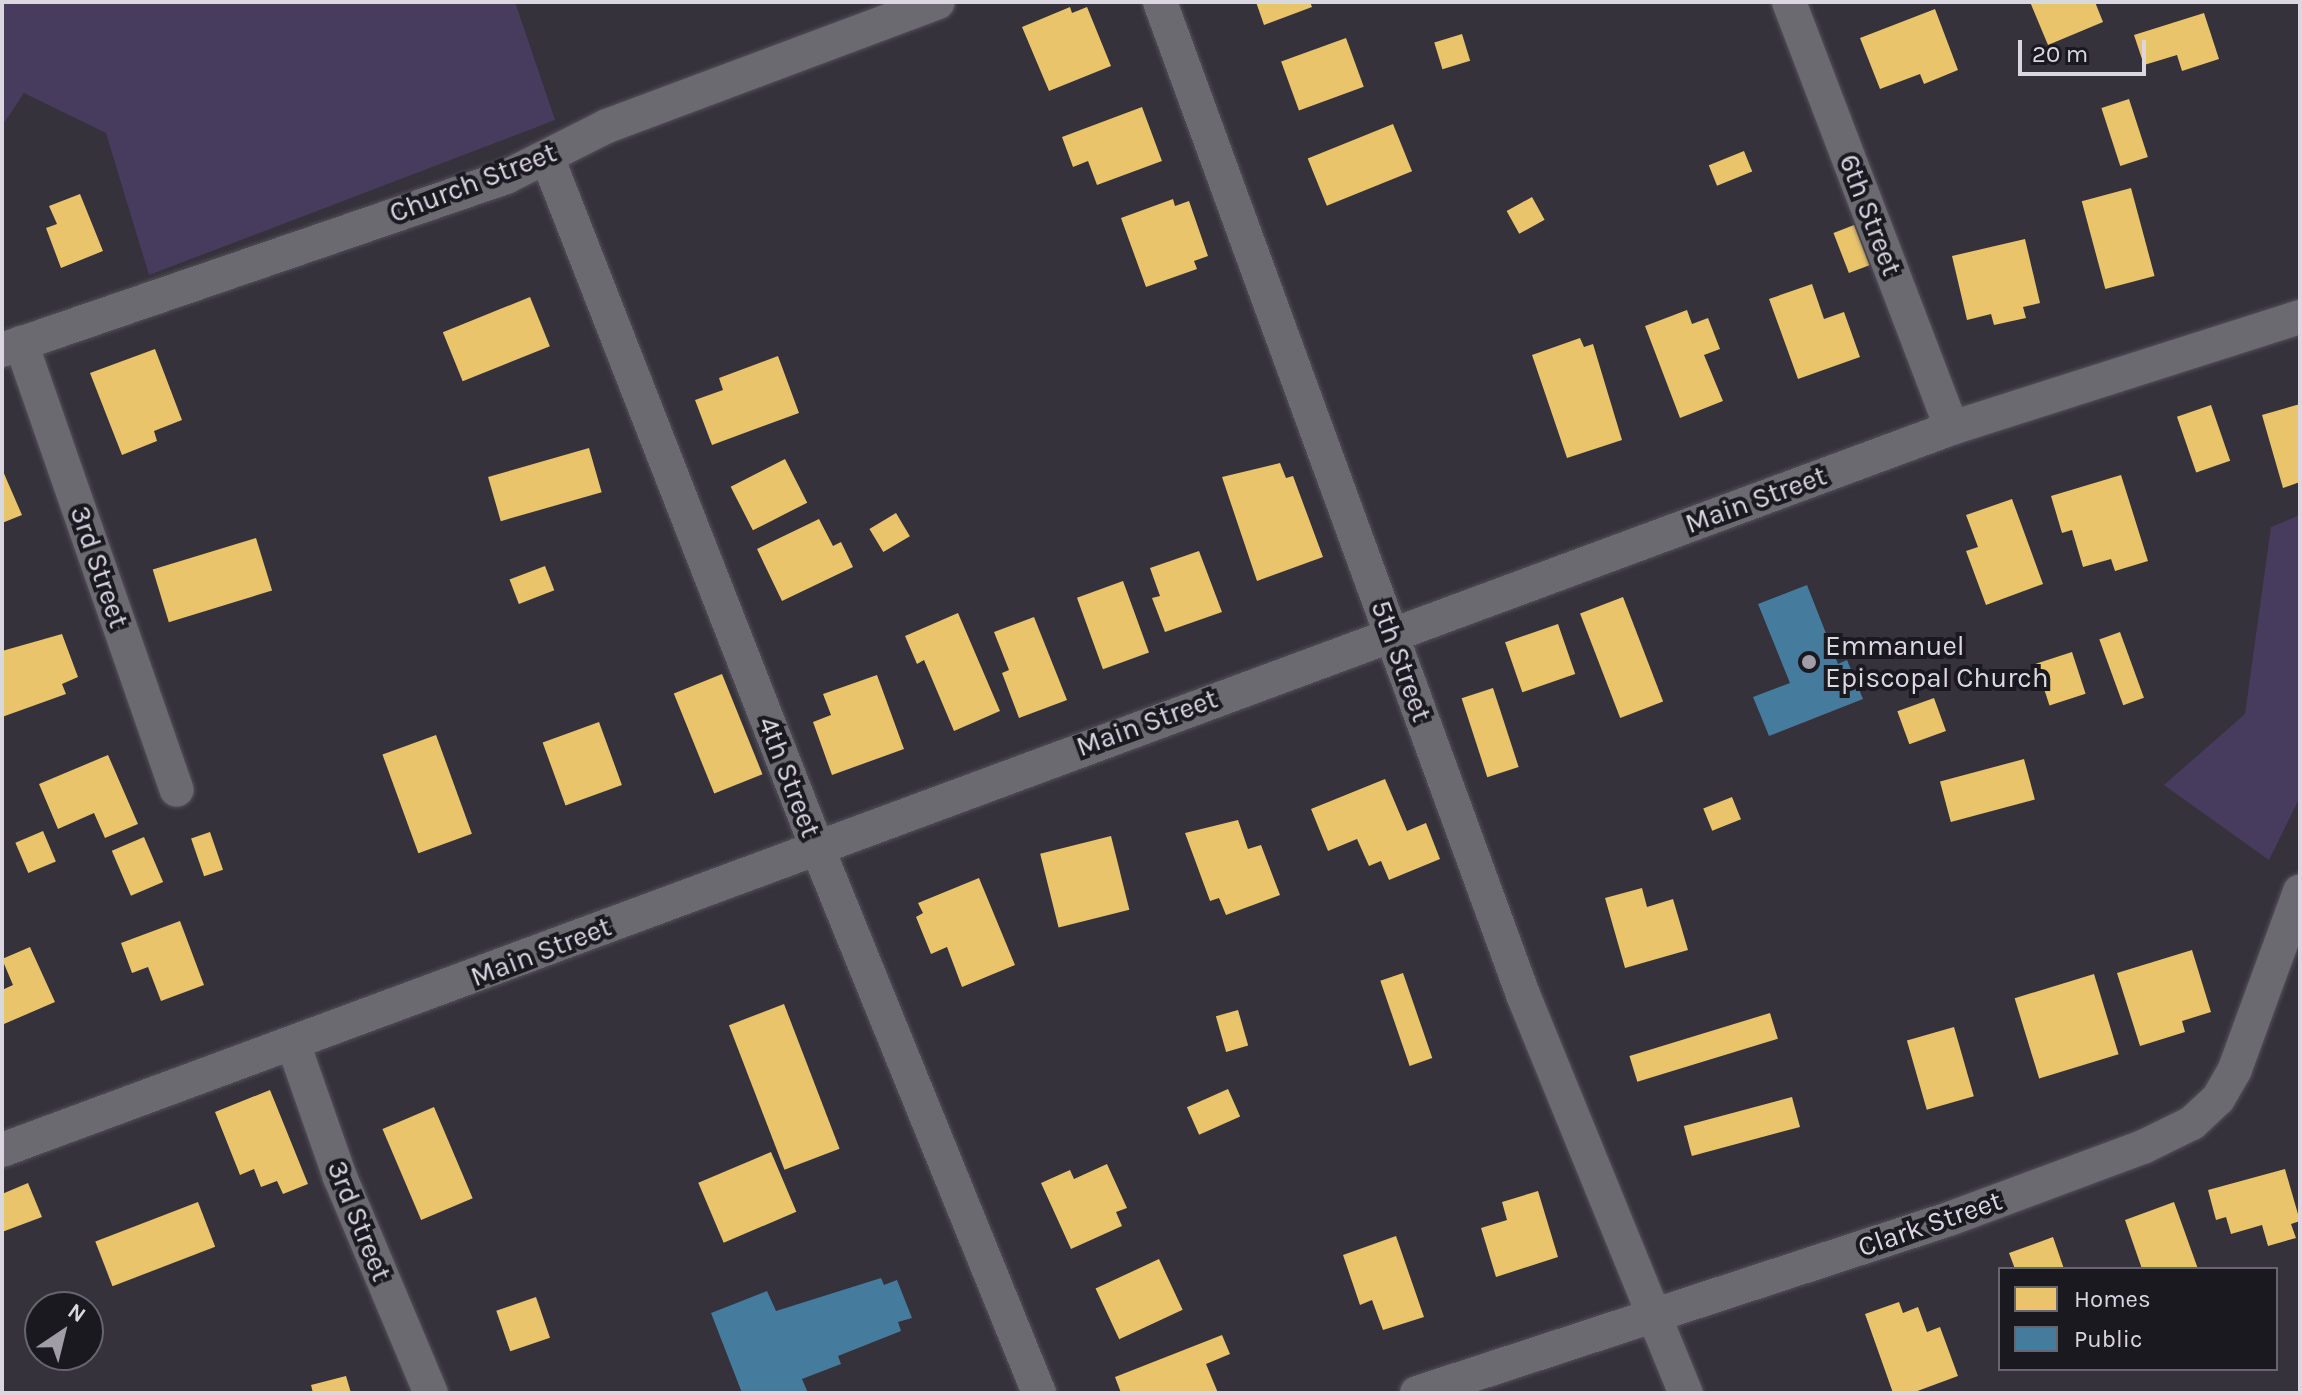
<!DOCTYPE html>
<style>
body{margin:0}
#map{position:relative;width:2302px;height:1395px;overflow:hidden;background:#35323c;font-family:Karla,sans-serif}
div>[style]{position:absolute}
.green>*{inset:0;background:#483c5e}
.homes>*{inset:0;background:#e9c46a;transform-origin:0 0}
.public>*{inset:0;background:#457b9d}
.roads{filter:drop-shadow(0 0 2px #535058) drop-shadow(0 0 2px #535058)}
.street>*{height:34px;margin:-17px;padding:0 17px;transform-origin:17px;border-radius:17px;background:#6c6a71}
.dots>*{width:22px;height:22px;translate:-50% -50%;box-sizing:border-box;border:4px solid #1b1920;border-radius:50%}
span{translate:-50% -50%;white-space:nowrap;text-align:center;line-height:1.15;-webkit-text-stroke:8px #1b1920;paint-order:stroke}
.street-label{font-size:28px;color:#dad7e1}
.poi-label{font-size:28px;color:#dad7e1}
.left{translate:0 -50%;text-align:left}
.frame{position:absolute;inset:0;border:4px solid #dad7e1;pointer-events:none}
.legend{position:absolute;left:1998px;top:1267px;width:280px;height:104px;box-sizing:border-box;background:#1b1920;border:2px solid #67656d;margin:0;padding:10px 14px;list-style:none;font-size:24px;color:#dad7e1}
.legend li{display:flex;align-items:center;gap:16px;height:40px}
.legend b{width:40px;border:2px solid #67656d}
.north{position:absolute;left:24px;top:1291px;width:80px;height:80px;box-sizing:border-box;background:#1b1920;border:2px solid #67656d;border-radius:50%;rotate:35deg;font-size:22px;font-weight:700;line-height:32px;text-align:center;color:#dad7e1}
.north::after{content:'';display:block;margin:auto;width:28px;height:36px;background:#a09da7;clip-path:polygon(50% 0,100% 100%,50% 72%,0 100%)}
.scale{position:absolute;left:2018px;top:40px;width:128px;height:36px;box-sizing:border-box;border:4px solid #dad7e1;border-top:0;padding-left:10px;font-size:24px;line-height:28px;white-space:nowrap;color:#dad7e1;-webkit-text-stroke:6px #1b1920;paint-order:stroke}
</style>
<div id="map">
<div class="green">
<div style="clip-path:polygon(2px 2px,515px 2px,555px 120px,149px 275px,106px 133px,24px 93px,2px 126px)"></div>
<div style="clip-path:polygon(2300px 515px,2300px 797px,2269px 860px,2164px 785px,2245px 714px,2271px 527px)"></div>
</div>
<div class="homes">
<div style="clip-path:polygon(1256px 2px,1310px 2px,1312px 7px,1264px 25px)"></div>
<div style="clip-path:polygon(2030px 2px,2095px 2px,2103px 22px,2048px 45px)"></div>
<div style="clip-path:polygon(1070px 7px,1072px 13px,1087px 7px,1111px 66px,1049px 91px,1022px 27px)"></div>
<div style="clip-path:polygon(1935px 9px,1958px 70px,1924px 84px,1920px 74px,1880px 89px,1860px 38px)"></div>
<div style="clip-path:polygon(2204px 13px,2219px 59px,2182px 71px,2177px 55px,2144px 65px,2134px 35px)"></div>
<div style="left:1462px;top:34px;width:28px;height:29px;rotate:73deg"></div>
<div style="left:1346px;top:38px;width:52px;height:69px;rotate:70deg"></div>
<div style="left:2129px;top:99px;width:61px;height:29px;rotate:72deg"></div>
<div style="clip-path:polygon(1142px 107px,1162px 161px,1097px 185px,1088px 161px,1073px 167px,1062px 137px)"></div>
<div style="left:1393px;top:124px;width:51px;height:92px;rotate:68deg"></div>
<div style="left:1744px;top:151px;width:22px;height:38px;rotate:68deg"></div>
<div style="left:2131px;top:188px;width:91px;height:51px;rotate:75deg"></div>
<div style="clip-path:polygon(80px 194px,103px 251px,61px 268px,46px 228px,57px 224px,49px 206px)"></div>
<div style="left:1532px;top:197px;width:26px;height:29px;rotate:61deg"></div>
<div style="clip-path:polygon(1173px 199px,1175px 206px,1189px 201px,1208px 256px,1194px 261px,1197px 269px,1146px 287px,1121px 218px)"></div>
<div style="left:1854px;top:225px;width:43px;height:22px;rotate:69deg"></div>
<div style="clip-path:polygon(2025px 239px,2040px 303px,2023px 307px,2026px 318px,1994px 325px,1991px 314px,1967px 320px,1952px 256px)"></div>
<div style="clip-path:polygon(1812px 284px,1824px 319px,1844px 312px,1860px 357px,1798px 379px,1769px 299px)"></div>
<div style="left:530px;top:297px;width:53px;height:94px;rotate:68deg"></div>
<div style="clip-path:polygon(1687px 310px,1692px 324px,1708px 318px,1720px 349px,1704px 355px,1723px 401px,1680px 418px,1645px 326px)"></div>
<div style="clip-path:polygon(1580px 338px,1584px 347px,1593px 344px,1622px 440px,1567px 458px,1532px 355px)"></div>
<div style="clip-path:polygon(155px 349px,182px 420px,154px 431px,157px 441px,122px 455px,90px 373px)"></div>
<div style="clip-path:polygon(778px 356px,799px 413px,712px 445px,695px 400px,723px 390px,719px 378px)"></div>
<div style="clip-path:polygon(2300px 404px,2300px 482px,2283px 488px,2262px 415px)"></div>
<div style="left:2211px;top:405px;width:59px;height:36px;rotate:71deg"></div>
<div style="left:589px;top:448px;width:46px;height:105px;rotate:74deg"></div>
<div style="left:785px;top:459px;width:49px;height:61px;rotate:63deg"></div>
<div style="clip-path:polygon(1280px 463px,1286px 478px,1293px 476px,1323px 557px,1257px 581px,1222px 477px)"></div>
<div style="clip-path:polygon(2px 469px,22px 515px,2px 523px)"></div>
<div style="clip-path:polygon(2121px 475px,2148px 561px,2115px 571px,2111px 559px,2083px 567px,2072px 530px,2062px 533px,2051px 496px)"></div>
<div style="clip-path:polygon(2012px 499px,2043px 584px,1986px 605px,1966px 551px,1978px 547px,1966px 515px)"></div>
<div style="left:896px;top:513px;width:27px;height:31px;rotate:59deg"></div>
<div style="clip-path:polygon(819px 519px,833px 546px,841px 542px,853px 567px,782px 601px,757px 549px)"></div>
<div style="left:256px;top:538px;width:55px;height:108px;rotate:73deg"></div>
<div style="clip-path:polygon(1199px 551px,1222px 612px,1165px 632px,1152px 598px,1160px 596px,1150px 568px)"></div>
<div style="left:545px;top:566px;width:26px;height:38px;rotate:69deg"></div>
<div style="left:1123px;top:581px;width:76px;height:49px;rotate:70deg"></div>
<div style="left:1623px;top:597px;width:112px;height:46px;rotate:69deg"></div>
<div style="clip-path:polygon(958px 613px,1000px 711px,954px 731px,924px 660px,917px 664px,905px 636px)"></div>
<div style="clip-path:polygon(1034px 617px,1067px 700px,1019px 718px,1002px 673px,1009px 670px,994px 632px)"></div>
<div style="left:1558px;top:624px;width:53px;height:56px;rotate:71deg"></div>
<div style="left:2120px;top:632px;width:70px;height:22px;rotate:70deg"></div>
<div style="clip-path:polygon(62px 634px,78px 677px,62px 684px,66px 694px,2px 717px,2px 651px)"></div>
<div style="left:2072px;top:652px;width:44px;height:38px;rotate:72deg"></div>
<div style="left:722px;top:674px;width:108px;height:52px;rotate:68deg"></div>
<div style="clip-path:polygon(877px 675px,904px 749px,832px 775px,813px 722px,831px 715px,823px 694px)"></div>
<div style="left:1493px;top:688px;width:83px;height:33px;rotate:72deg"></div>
<div style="left:1934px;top:698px;width:35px;height:39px;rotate:70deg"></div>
<div style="left:599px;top:722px;width:67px;height:60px;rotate:70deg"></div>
<div style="left:436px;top:735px;width:105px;height:57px;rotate:70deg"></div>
<div style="clip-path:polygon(108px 755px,138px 824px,105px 838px,94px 813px,58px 829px,39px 784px)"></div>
<div style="left:2024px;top:759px;width:42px;height:87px;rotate:75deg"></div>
<div style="clip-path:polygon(1385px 779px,1407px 831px,1426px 823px,1440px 859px,1389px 880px,1381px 861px,1369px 866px,1357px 839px,1328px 851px,1311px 809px)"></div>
<div style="left:1732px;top:797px;width:24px;height:31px;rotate:68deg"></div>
<div style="clip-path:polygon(1238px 820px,1248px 849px,1261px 845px,1280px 895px,1226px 915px,1219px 898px,1210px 901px,1185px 833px)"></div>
<div style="left:43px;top:831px;width:33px;height:30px;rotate:67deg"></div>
<div style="left:210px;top:832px;width:40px;height:20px;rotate:71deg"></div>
<div style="left:1111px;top:836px;width:76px;height:73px;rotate:76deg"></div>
<div style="left:144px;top:837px;width:49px;height:35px;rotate:67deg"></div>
<div style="clip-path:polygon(979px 878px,1015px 965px,962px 987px,947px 947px,931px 954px,916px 917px,923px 913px,918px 903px)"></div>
<div style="clip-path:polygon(1642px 888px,1647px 907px,1673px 899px,1688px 950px,1625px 968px,1605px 898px)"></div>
<div style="clip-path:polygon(180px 921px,204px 985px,161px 1001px,148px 967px,132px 973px,121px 943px)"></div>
<div style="clip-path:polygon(30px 947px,55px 1002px,4px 1024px,2px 990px,13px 985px,2px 959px)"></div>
<div style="clip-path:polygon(2192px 950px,2211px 1012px,2182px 1021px,2185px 1032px,2140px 1046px,2117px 973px)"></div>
<div style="left:1403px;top:973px;width:90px;height:24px;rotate:71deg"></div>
<div style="left:2094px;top:974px;width:84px;height:83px;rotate:73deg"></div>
<div style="left:784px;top:1004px;width:155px;height:59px;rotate:69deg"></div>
<div style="left:1238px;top:1010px;width:37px;height:23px;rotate:74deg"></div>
<div style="left:1770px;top:1013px;width:27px;height:147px;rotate:73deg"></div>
<div style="left:1954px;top:1027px;width:72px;height:49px;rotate:74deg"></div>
<div style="left:1228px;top:1089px;width:30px;height:45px;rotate:66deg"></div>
<div style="clip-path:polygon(270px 1090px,308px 1184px,283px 1194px,277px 1181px,261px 1187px,254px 1169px,240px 1175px,215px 1112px)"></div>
<div style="left:1792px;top:1097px;width:31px;height:112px;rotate:75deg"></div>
<div style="left:434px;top:1107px;width:99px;height:56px;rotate:67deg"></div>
<div style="left:771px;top:1152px;width:65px;height:79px;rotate:67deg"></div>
<div style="clip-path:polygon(1107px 1164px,1127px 1208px,1116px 1212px,1122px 1226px,1071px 1249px,1041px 1183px,1070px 1170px,1074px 1179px)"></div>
<div style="clip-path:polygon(2285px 1169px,2300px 1221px,2291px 1224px,2296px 1238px,2268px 1246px,2262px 1225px,2231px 1234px,2226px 1217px,2216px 1220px,2208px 1190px)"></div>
<div style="clip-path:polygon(28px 1183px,42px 1217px,2px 1232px,2px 1194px)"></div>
<div style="clip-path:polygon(1538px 1191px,1558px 1257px,1496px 1277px,1481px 1228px,1507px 1220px,1502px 1202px)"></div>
<div style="left:198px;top:1202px;width:48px;height:110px;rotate:69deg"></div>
<div style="clip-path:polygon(2174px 1202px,2198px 1269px,2142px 1269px,2125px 1220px)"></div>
<div style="clip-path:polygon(1396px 1236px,1424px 1317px,1383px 1330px,1372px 1300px,1360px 1305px,1343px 1255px)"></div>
<div style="clip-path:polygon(2053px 1237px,2064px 1269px,2015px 1269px,2009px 1253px)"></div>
<div style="left:1159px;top:1259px;width:56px;height:70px;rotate:65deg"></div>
<div style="left:536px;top:1297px;width:43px;height:42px;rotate:71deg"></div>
<div style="clip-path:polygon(1899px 1302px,1903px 1313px,1918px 1307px,1927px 1332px,1940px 1327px,1958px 1376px,1912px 1393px,1893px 1393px,1865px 1314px)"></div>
<div style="clip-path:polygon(1222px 1335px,1230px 1354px,1206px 1364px,1218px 1393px,1121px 1393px,1115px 1377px)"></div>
<div style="clip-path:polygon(346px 1376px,351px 1393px,313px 1393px,311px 1385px)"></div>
</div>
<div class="public">
<div style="clip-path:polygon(1807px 585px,1838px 664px,1847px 660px,1863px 699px,1769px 736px,1753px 697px,1790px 683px,1758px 604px)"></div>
<div style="clip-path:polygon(881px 1278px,884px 1285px,897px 1280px,912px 1318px,898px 1322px,901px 1331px,838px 1356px,841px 1364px,802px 1379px,808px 1393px,742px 1393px,711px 1313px,767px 1291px,776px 1311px)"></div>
</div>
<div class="roads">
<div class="street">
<div style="left:1160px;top:2px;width:1059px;rotate:69.91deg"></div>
<div style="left:1524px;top:997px;width:428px;rotate:67.8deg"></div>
<div style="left:1789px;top:2px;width:456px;rotate:69.1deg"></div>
<div style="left:547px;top:157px;width:741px;rotate:68.63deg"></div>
<div style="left:817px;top:847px;width:589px;rotate:67.87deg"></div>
<div style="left:21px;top:343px;width:473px;rotate:70.8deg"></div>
<div style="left:2px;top:350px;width:533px;rotate:-18.94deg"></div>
<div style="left:506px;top:177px;width:113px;rotate:-26.8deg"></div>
<div style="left:607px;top:126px;width:353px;rotate:-20.5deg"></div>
<div style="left:294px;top:1046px;width:139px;rotate:70.7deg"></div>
<div style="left:340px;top:1177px;width:234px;rotate:67.2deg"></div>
<div style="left:2px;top:1150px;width:2079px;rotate:-20.32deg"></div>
<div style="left:1952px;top:428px;width:365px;rotate:-17.7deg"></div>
<div style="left:1417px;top:1393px;width:560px;rotate:-18.11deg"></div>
<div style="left:1949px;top:1219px;width:207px;rotate:-20.4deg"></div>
<div style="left:2143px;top:1147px;width:55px;rotate:-26.1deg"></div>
<div style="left:2192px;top:1123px;width:35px;rotate:-43deg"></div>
<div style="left:2218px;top:1099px;width:34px;rotate:-60deg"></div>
<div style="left:2235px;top:1069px;width:189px;rotate:-69.9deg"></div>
</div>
</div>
<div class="dots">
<div style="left:1809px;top:662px;background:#a09da7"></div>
</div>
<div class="street-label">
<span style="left:473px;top:183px;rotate:-21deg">Church Street</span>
<span style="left:1870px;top:215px;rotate:69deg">6th Street</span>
<span style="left:1756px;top:500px;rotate:-20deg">Main Street</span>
<span style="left:99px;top:567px;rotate:71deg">3rd Street</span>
<span style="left:1401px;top:661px;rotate:70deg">5th Street</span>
<span style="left:1147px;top:723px;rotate:-20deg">Main Street</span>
<span style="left:789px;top:777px;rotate:69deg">4th Street</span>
<span style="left:541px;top:952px;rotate:-21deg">Main Street</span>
<span style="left:359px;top:1221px;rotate:68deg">3rd Street</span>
<span style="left:1930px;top:1224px;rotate:-19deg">Clark Street</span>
</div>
<div class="poi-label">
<span class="left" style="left:1825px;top:662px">Emmanuel<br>Episcopal Church</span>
</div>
<div class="frame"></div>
<ul class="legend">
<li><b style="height:22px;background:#e9c46a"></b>Homes</li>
<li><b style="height:22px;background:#457b9d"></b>Public</li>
</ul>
<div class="north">N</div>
<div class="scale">20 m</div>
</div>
